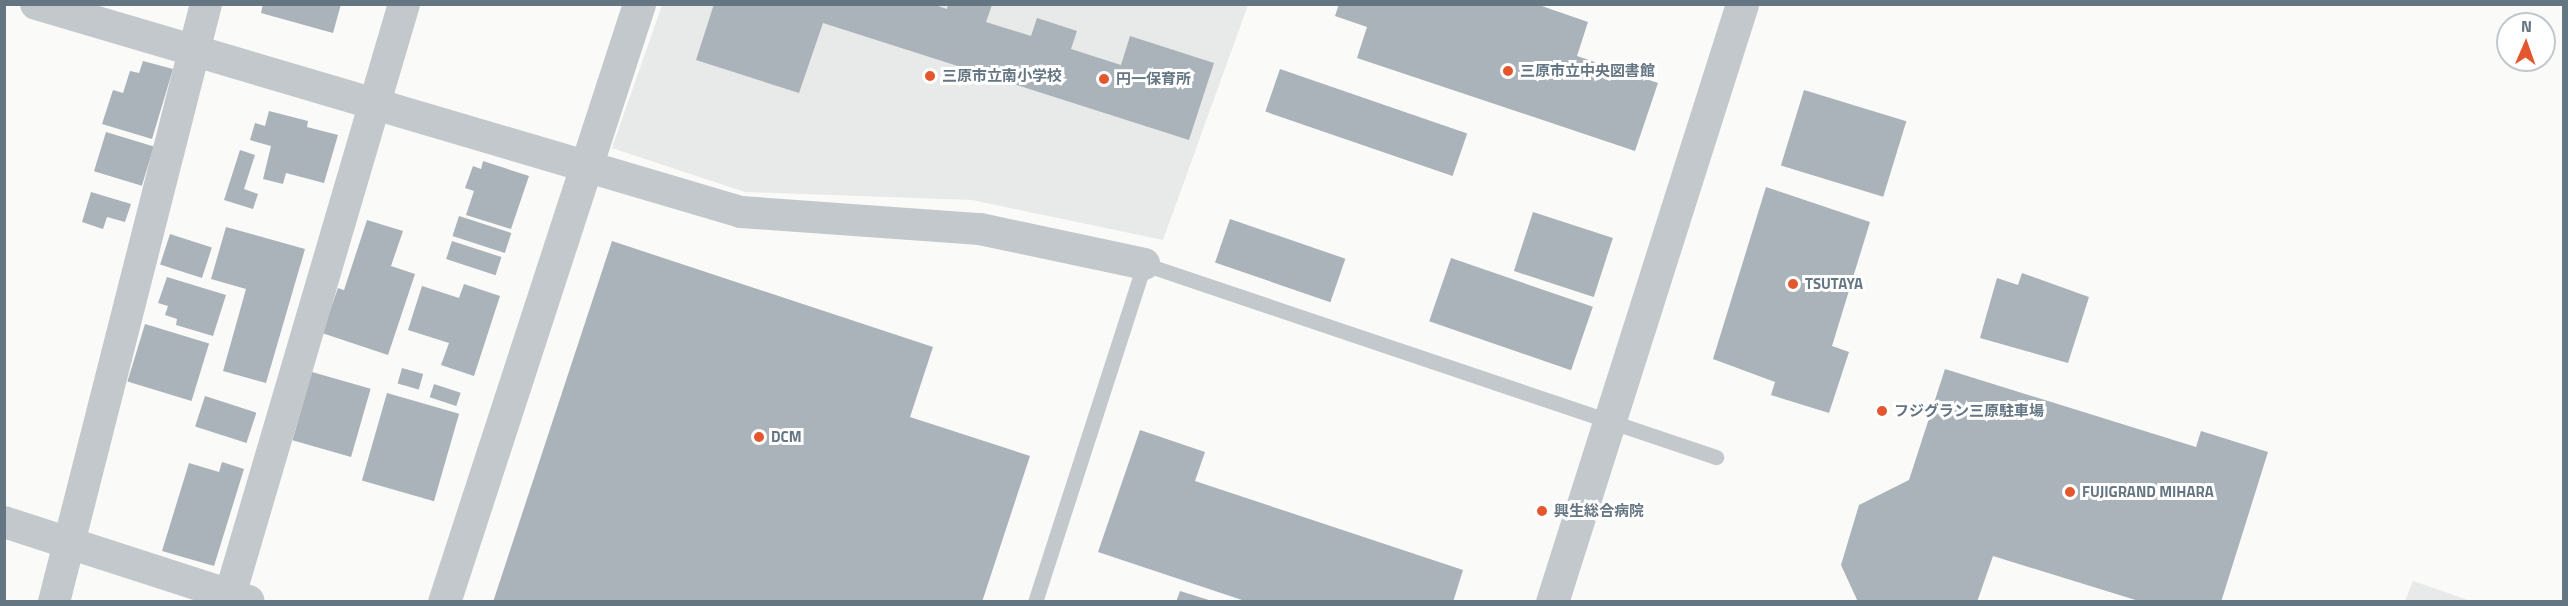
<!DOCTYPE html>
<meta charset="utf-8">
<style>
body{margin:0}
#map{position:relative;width:2568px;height:606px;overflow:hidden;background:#fafaf8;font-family:"Titillium Web","Noto Sans JP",sans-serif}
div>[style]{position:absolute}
.built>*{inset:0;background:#e8e9e9}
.building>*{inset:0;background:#aab3b9;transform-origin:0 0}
.service>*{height:15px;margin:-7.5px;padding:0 7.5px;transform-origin:7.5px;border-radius:7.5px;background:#c3c8cc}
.minor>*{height:32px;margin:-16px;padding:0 16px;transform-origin:16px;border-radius:16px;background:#c3c8cc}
.tertiary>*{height:33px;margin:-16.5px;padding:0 16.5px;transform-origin:16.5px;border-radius:16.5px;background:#c3c8cc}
.dots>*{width:16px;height:16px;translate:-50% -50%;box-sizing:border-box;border:3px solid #fff;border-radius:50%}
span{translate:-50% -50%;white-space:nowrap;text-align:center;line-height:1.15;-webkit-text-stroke:6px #fff;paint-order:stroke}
.poi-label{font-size:15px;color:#657683;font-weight:700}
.left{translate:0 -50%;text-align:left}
.frame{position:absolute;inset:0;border:6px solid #657683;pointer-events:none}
.north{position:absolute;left:2496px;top:12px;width:60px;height:60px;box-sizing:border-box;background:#fff;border:2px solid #c1c8cd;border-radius:50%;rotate:2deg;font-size:16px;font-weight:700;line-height:24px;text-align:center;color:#657683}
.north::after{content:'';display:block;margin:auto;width:21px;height:27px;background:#e4572e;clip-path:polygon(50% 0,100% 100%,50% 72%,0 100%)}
</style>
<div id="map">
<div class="built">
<div style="clip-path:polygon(662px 5px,1248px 5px,1163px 240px,972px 200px,745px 192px,612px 148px)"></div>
<div style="clip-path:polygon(2413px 581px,2471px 601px,2405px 601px)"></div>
</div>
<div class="building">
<div style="clip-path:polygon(263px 4px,341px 4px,333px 33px,261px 13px)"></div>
<div style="clip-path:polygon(714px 4px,932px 4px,947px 9px,948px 5px,992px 5px,986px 22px,1031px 36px,1037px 18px,1077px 31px,1071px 49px,1121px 65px,1130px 36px,1214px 63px,1189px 140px,823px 23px,799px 93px,696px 60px)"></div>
<div style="clip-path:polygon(1339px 4px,1536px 4px,1588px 22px,1577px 56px,1658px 83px,1635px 151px,1357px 58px,1367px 27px,1335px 16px)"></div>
<div style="clip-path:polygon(143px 61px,173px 69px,152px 139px,102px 124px,113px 90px,123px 93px,130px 71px,139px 73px)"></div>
<div style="left:1280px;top:69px;width:198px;height:45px;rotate:19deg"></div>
<div style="left:1804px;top:90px;width:107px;height:79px;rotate:17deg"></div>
<div style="clip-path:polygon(269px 111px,308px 121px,307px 127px,338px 135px,324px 183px,286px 173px,283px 184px,263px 179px,271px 146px,250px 140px,255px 123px,265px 126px)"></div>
<div style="left:106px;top:132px;width:50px;height:41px;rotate:17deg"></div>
<div style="clip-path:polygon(240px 150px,255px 155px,244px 189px,258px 194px,253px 209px,224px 200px)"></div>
<div style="clip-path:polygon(483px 161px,529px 176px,511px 229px,466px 215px,474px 191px,465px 188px,473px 166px,481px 169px)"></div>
<div style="clip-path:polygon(1766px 187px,1870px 222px,1832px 346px,1849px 352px,1829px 413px,1771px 395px,1775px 382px,1713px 359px)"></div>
<div style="clip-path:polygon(91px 192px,131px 204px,125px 222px,107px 217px,103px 229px,82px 222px)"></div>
<div style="left:1533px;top:212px;width:84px;height:62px;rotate:18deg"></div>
<div style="left:459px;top:216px;width:55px;height:21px;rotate:18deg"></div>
<div style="left:1230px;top:219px;width:122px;height:46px;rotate:19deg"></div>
<div style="clip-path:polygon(367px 220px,403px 231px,391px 266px,415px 274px,388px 355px,322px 333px,338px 288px,344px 290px)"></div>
<div style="clip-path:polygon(226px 227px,305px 249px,266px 383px,223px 371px,246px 289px,211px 279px)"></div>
<div style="left:170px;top:234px;width:44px;height:32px;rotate:18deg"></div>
<div style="left:452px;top:241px;width:52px;height:19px;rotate:18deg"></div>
<div style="clip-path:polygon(612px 241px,933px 347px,910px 417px,1030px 456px,982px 602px,493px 602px)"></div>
<div style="left:1451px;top:258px;width:150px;height:67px;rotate:19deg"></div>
<div style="clip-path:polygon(2022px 273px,2089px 297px,2068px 363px,1980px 338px,1997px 278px,2018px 285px)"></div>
<div style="clip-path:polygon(167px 277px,226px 295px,213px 336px,176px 325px,177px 319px,165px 315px,168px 306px,158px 303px)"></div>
<div style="clip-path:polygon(464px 284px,500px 296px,474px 376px,441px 365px,449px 343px,408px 330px,422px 286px,459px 298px)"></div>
<div style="left:145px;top:324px;width:67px;height:60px;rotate:17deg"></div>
<div style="left:402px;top:368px;width:22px;height:16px;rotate:16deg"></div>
<div style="clip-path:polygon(1945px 369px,2196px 447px,2201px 431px,2268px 452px,2221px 602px,2142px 602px,1993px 556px,1977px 602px,1858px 602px,1841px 565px,1859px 505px,1909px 480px)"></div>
<div style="left:312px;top:372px;width:61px;height:71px;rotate:16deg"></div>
<div style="left:434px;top:384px;width:28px;height:14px;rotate:18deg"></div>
<div style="left:387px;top:393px;width:75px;height:91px;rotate:16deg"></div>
<div style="left:205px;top:396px;width:54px;height:32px;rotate:18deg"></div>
<div style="clip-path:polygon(1140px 430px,1205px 452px,1195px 481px,1463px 570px,1453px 602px,1248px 602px,1098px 552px)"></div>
<div style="clip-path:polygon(222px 462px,244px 469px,214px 566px,162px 551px,189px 463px,219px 472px)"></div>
<div style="clip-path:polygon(1180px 591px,1212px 601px,1212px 602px,1176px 602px)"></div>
</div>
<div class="service">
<div style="left:1035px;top:602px;width:355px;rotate:-72.1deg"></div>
<div style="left:1144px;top:264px;width:604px;rotate:18.65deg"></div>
</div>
<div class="minor">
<div style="left:36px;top:4px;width:735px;rotate:16.44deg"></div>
<div style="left:741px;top:212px;width:240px;rotate:4.1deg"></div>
<div style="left:980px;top:229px;width:168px;rotate:12deg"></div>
<div style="left:4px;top:522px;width:257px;rotate:17.9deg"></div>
<div style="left:54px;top:602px;width:617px;rotate:-75.74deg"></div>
<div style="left:228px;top:602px;width:623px;rotate:-73.6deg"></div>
</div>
<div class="tertiary">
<div style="left:444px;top:602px;width:629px;rotate:-71.94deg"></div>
<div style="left:1552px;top:602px;width:627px;rotate:-72.37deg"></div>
</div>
<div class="dots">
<div style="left:1508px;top:71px;background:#e4572e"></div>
<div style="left:930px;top:76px;background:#e4572e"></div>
<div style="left:1104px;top:79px;background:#e4572e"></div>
<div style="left:1793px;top:284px;background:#e4572e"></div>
<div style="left:1882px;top:411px;background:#e4572e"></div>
<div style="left:759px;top:437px;background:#e4572e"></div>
<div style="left:2070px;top:492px;background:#e4572e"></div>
<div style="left:1542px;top:511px;background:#e4572e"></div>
</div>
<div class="poi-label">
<span class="left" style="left:1520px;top:71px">三原市立中央図書館</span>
<span class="left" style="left:942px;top:76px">三原市立南小学校</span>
<span class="left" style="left:1116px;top:79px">円一保育所</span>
<span class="left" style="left:1805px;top:284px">TSUTAYA</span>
<span class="left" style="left:1894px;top:411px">フジグラン三原駐車場</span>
<span class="left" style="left:771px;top:437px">DCM</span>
<span class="left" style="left:2082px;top:492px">FUJIGRAND MIHARA</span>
<span class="left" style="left:1554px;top:511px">興生総合病院</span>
</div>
<div class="frame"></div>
<div class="north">N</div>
</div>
